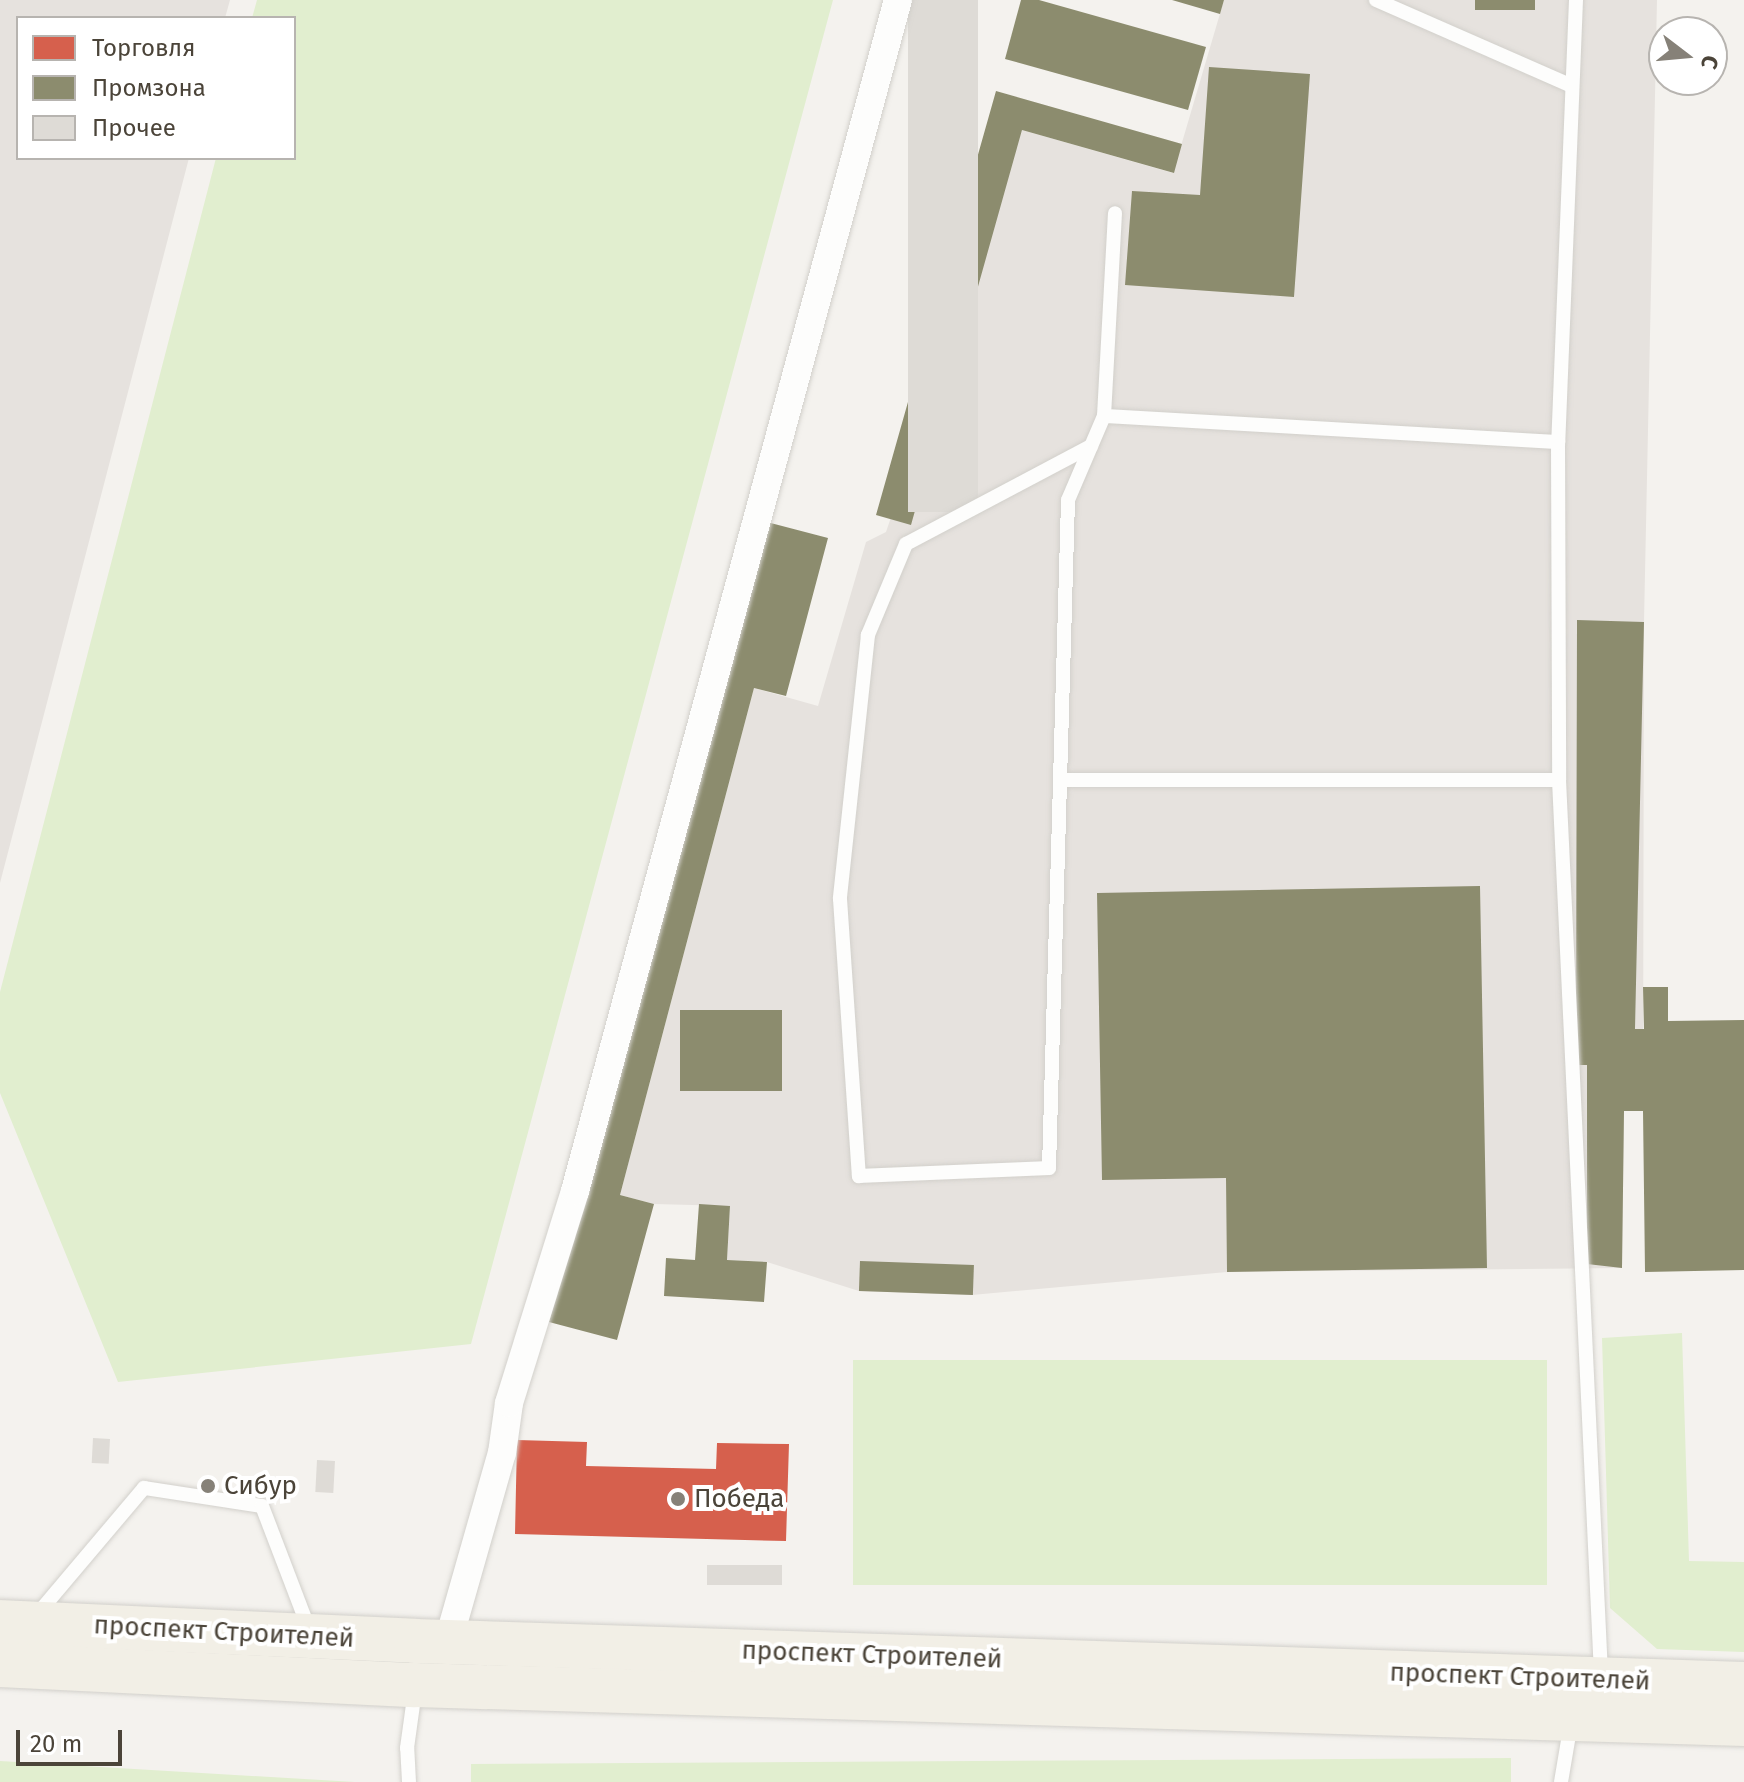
<!DOCTYPE html>
<meta charset="utf-8">
<style>
body{margin:0}
#map{position:relative;width:1744px;height:1782px;overflow:hidden;background:#f4f2ee;font-family:"Fira Sans",sans-serif}
div>[style]{position:absolute}
.industrial>*{inset:0;background:#e6e2de}
.green>*{inset:0;background:#e1eecf;transform-origin:0 0}
.shops>*{inset:0;background:#d6604d}
.industry>*{inset:0;background:#8c8c6e;transform-origin:0 0}
.building>*{inset:0;background:#dedbd6;transform-origin:0 0}
.roads{filter:drop-shadow(0 0 2px #d2d0cb) drop-shadow(0 0 2px #d2d0cb)}
.lane>*{height:14px;margin:-7px;padding:0 7px;transform-origin:7px;border-radius:7px;background:#fdfdfc}
.street>*{height:28px;margin:-14px;padding:0 14px;transform-origin:14px;border-radius:14px;background:#fdfdfc}
.primary>*{height:44px;margin:-22px;padding:0 22px;transform-origin:22px;border-radius:22px;background:#f2efe6}
.dots>*{width:22px;height:22px;translate:-50% -50%;box-sizing:border-box;border:4px solid #fff;border-radius:50%}
span{translate:-50% -50%;white-space:nowrap;text-align:center;line-height:1.15;-webkit-text-stroke:8px #fff;paint-order:stroke}
.poi-label{font-size:26px;color:#4b4439}
.left{translate:0 -50%;text-align:left}
.street-label{font-size:26px;color:#4b4439}
.legend{position:absolute;left:16px;top:16px;width:280px;height:144px;box-sizing:border-box;background:#fff;border:2px solid #b7b4b0;margin:0;padding:10px 14px;list-style:none;font-size:24px;color:#4b4439}
.legend li{display:flex;align-items:center;gap:16px;height:40px}
.legend b{width:40px;border:2px solid #b7b4b0}
.north{position:absolute;left:1648px;top:16px;width:80px;height:80px;box-sizing:border-box;background:#fff;border:2px solid #b7b4b0;border-radius:50%;rotate:106deg;font-size:22px;font-weight:700;line-height:32px;text-align:center;color:#4b4439}
.north::after{content:'';display:block;margin:auto;width:28px;height:36px;background:#868178;clip-path:polygon(50% 0,100% 100%,50% 72%,0 100%)}
.scale{position:absolute;left:16px;top:1730px;width:106px;height:36px;box-sizing:border-box;border:4px solid #4b4439;border-top:0;padding-left:10px;font-size:24px;line-height:28px;white-space:nowrap;color:#4b4439;-webkit-text-stroke:6px #fff;paint-order:stroke}
</style>
<div id="map">
<div class="industrial">
<div style="clip-path:polygon(0 0,230px 0,225px 18px,18px 18px,18px 158px,189px 158px,0 883px)"></div>
<div style="clip-path:polygon(1224px 0,1657px 0,1644px 622px,1643px 1111px,1624px 1111px,1622px 1268px,1227px 1272px,972px 1295px,859px 1291px,767px 1262px,727px 1260px,730px 1206px,654px 1204px,620px 1195px,754px 688px,818px 706px,866px 542px,886px 532px,1022px 130px,1173px 173px)"></div>
</div>
<div class="green">
<div style="clip-path:polygon(257px 0,833px 0,471px 1344px,118px 1382px,0 1093px,0 992px,216px 158px,294px 158px,294px 18px,252px 18px)"></div>
<div style="clip-path:polygon(1682px 1333px,1689px 1561px,1744px 1562px,1744px 1652px,1657px 1649px,1610px 1608px,1602px 1338px)"></div>
<div style="left:853px;top:1360px;width:694px;height:225px"></div>
<div style="clip-path:polygon(1511px 1758px,1511px 1782px,471px 1782px,471px 1764px)"></div>
<div style="clip-path:polygon(0 1761px,355px 1782px,0 1782px)"></div>
</div>
<div class="shops">
<div style="clip-path:polygon(517px 1440px,587px 1442px,586px 1466px,716px 1469px,717px 1443px,789px 1444px,786px 1541px,515px 1534px)"></div>
</div>
<div class="industry">
<div style="clip-path:polygon(1021px 0,1039px 0,1206px 47px,1188px 110px,1005px 59px)"></div>
<div style="clip-path:polygon(1172px 0,1224px 0,1220px 14px)"></div>
<div style="left:1475px;top:0;width:60px;height:10px"></div>
<div style="clip-path:polygon(1209px 67px,1310px 74px,1294px 297px,1125px 285px,1132px 191px,1200px 195px)"></div>
<div style="clip-path:polygon(996px 91px,1182px 144px,1174px 173px,1022px 130px,911px 525px,876px 515px)"></div>
<div style="clip-path:polygon(763px 521px,828px 538px,786px 696px,754px 688px,620px 1195px,654px 1204px,617px 1340px,549px 1322px)"></div>
<div style="clip-path:polygon(1577px 620px,1644px 622px,1635px 1029px,1644px 1029px,1643px 987px,1668px 987px,1668px 1021px,1744px 1020px,1744px 1270px,1645px 1272px,1643px 1111px,1624px 1111px,1622px 1268px,1587px 1264px,1587px 1065px,1579px 1065px,1576px 1028px)"></div>
<div style="clip-path:polygon(1480px 886px,1487px 1268px,1227px 1272px,1226px 1178px,1102px 1180px,1097px 893px)"></div>
<div style="left:680px;top:1010px;width:102px;height:81px"></div>
<div style="clip-path:polygon(699px 1204px,730px 1206px,727px 1260px,767px 1262px,764px 1302px,664px 1296px,666px 1258px,695px 1260px)"></div>
<div style="left:860px;top:1261px;width:114px;height:30px;rotate:2deg"></div>
</div>
<div class="building">
<div style="left:908px;top:0;width:70px;height:512px"></div>
<div style="left:93px;top:1438px;width:17px;height:25px;rotate:3deg"></div>
<div style="left:317px;top:1460px;width:18px;height:32px;rotate:3deg"></div>
<div style="left:707px;top:1565px;width:75px;height:20px"></div>
</div>
<div class="roads">
<div class="lane">
<div style="left:1376px;top:0;width:212px;rotate:23.7deg"></div>
<div style="left:1576px;top:0;width:442px;rotate:92.3deg"></div>
<div style="left:1558px;top:442px;width:338px;rotate:89.8deg"></div>
<div style="left:1559px;top:780px;width:896px;rotate:87.31deg"></div>
<div style="left:1104px;top:416px;width:455px;rotate:3.3deg"></div>
<div style="left:1091px;top:446px;width:209px;rotate:152.1deg"></div>
<div style="left:906px;top:544px;width:99px;rotate:112.7deg"></div>
<div style="left:868px;top:635px;width:265px;rotate:96.1deg"></div>
<div style="left:840px;top:899px;width:278px;rotate:86.1deg"></div>
<div style="left:859px;top:1176px;width:190px;rotate:-2.4deg"></div>
<div style="left:1049px;top:1168px;width:668px;rotate:-88.37deg"></div>
<div style="left:1068px;top:500px;width:91px;rotate:-66.8deg"></div>
<div style="left:1104px;top:416px;width:203px;rotate:-86.9deg"></div>
<div style="left:1060px;top:780px;width:499px"></div>
<div style="left:35px;top:1617px;width:169px;rotate:-49.8deg"></div>
<div style="left:144px;top:1488px;width:119px;rotate:8.7deg"></div>
<div style="left:262px;top:1506px;width:132px;rotate:69.1deg"></div>
<div style="left:409px;top:1782px;width:34px;rotate:-93deg"></div>
<div style="left:407px;top:1748px;width:59px;rotate:-82.1deg"></div>
<div style="left:1561px;top:1782px;width:60px;rotate:-80.4deg"></div>
</div>
<div class="street">
<div style="left:448px;top:1642px;width:197px;rotate:-74.1deg"></div>
<div style="left:502px;top:1453px;width:50px;rotate:-82deg"></div>
<div style="left:509px;top:1403px;width:222px;rotate:-72.7deg"></div>
<div style="left:575px;top:1191px;width:1234px;rotate:-74.83deg"></div>
</div>
<div class="primary">
<div style="left:0;top:1622px;width:415px;rotate:2.6deg"></div>
<div style="left:415px;top:1641px;width:1330px;rotate:1.85deg"></div>
<div style="left:0;top:1665px;width:415px;rotate:2.8deg"></div>
<div style="left:415px;top:1685px;width:1330px;rotate:1.68deg"></div>
</div>
</div>
<div class="dots">
<div style="left:208px;top:1486px;background:#868178"></div>
<div style="left:678px;top:1499px;background:#868178"></div>
</div>
<div class="poi-label">
<span class="left" style="left:224px;top:1486px">Сибур</span>
<span class="left" style="left:694px;top:1499px">Победа</span>
</div>
<div class="street-label">
<span style="left:224px;top:1632px;rotate:3deg">проспект Строителей</span>
<span style="left:872px;top:1655px;rotate:2deg">проспект Строителей</span>
<span style="left:1520px;top:1677px;rotate:2deg">проспект Строителей</span>
</div>
<ul class="legend">
<li><b style="height:22px;background:#d6604d"></b>Торговля</li>
<li><b style="height:22px;background:#8c8c6e"></b>Промзона</li>
<li><b style="height:22px;background:#dedbd6"></b>Прочее</li>
</ul>
<div class="north">С</div>
<div class="scale">20 m</div>
</div>
